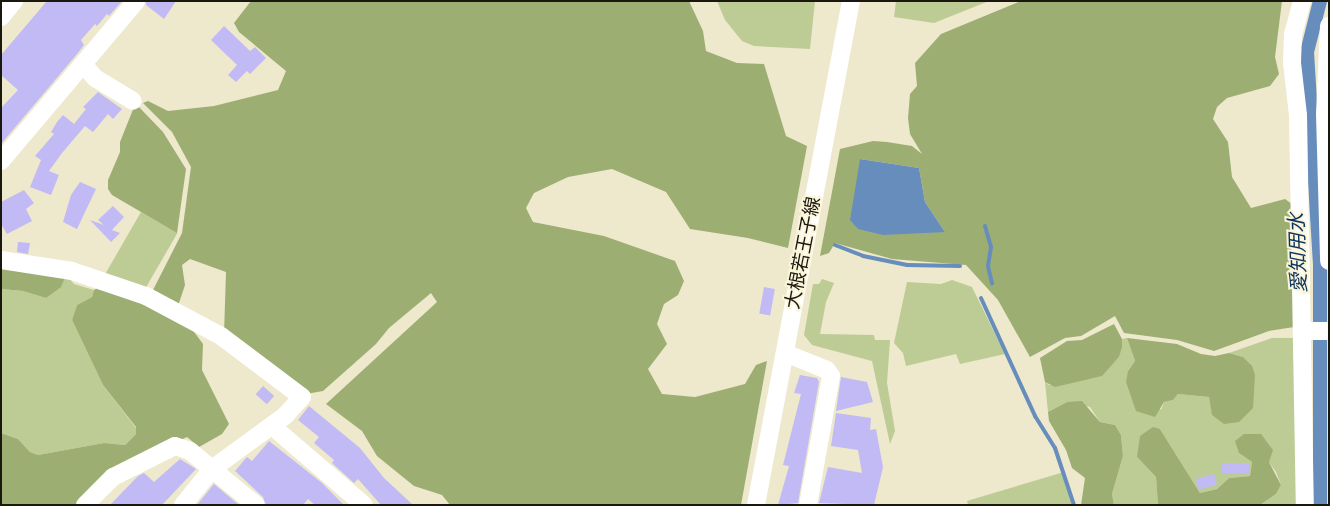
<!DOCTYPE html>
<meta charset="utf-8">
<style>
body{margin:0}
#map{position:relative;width:1330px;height:506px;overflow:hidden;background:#eee8cd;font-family:Cabin,"Noto Sans JP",sans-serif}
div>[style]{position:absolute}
.green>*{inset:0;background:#bccc94;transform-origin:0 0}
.forest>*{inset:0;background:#9dae73}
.water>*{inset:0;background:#678dbc}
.stream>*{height:4px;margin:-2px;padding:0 2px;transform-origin:2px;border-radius:2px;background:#678dbc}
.canal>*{height:14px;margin:-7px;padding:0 7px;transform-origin:7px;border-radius:7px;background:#678dbc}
.building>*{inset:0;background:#c1baf4;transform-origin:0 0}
.minor>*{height:18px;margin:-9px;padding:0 9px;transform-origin:9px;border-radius:9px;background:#fff}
span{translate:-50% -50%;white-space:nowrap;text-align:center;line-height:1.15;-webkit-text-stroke:4px #fbf5da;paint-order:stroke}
.street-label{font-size:19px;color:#1a170e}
.water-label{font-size:20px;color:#0a335f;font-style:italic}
.frame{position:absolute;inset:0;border:2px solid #1a170e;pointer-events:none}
</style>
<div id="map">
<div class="green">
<div style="clip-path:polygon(717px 1px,815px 1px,810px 49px,754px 46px,742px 41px,725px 20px)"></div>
<div style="clip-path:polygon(896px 1px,989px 1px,934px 23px,894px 17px)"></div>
<div style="left:141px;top:212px;width:42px;height:73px;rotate:30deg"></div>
<div style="clip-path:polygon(66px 275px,74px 284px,94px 290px,92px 297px,77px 305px,72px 320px,103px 385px,136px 428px,136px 434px,125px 445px,104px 443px,38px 455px,30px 452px,18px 439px,1px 433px,1px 289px,23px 291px,46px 298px)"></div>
<div style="clip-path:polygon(822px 279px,834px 283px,826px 302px,820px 334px,874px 335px,875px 340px,890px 340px,887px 383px,895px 431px,890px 444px,872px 361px,812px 345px,804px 335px,813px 284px,819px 284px)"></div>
<div style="clip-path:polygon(952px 280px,972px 287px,1005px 354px,960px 364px,956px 354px,906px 366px,903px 353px,894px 343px,907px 282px,941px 284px)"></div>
<div style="clip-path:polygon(1127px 338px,1135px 361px,1128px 371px,1161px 410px,1164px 402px,1173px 400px,1178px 394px,1209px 397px,1212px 408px,1243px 357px,1229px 353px,1272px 338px,1293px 338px,1299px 505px,1260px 505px,1276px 494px,1281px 485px,1276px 472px,1269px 462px,1239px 453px,1252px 462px,1250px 476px,1229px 478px,1217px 489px,1200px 493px,1160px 429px,1137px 457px,1156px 477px,1158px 505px,1114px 505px,1112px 494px,1123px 456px,1121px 435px,1115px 425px,1100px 422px,1090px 407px,1067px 402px,1048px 412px,1045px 382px,1049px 385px,1101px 376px,1119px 357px,1122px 339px)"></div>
<div style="clip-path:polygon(1064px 472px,1072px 505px,968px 505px,967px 501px)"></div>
</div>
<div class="forest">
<div style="clip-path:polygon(251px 1px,689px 1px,703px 31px,706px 51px,737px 63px,764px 64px,786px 136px,807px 146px,788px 248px,748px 238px,690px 229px,666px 192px,612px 169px,568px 177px,534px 193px,526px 208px,533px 222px,604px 236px,675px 261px,684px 281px,678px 295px,664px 304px,657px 324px,667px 344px,648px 369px,662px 394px,695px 397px,745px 384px,756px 365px,767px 361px,741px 505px,450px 505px,442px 495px,414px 486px,377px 456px,362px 431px,326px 404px,437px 302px,431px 293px,389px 328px,376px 344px,323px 391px,306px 394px,224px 334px,226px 272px,190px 259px,182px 265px,185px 285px,177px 309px,155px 296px,153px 290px,182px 233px,191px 167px,172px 132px,143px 103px,148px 101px,168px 111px,214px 106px,278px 90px,286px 71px,239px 32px,234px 23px)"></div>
<div style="clip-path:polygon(evenodd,1021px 1px,1282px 1px,1275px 57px,1279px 74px,1270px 86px,1227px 98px,1217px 107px,1213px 119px,1228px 142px,1232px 177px,1251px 208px,1285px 199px,1296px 207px,1294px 327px,1269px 331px,1214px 351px,1177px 340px,1124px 333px,1115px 316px,1081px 336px,1065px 338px,1030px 357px,998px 300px,966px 265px,892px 259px,835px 243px,829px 253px,820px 256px,840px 149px,873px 141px,887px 142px,912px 146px,922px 154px,910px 134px,908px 118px,910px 94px,917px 86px,915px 63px,941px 34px,1021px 1px,860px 159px,919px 168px,925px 202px,945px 232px,860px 159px)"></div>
<div style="clip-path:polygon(138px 106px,163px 132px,186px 169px,177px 233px,112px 195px,108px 189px,108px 180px,120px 152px,120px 142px,134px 107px)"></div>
<div style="clip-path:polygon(1px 264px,66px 275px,61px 287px,46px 298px,23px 291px,1px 289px)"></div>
<div style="clip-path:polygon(103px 284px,186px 321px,203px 344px,202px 370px,229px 424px,222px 434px,199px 447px,187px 437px,103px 476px,79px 505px,1px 505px,1px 433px,18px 439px,30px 452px,38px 455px,104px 443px,125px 445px,136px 434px,136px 427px,103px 385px,72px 320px,77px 305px,92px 297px,94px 290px)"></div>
<div style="clip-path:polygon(1114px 324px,1122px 339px,1122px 347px,1119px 357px,1102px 376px,1055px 387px,1045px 382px,1040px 358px,1067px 341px,1082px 340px)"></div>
<div style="clip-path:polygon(1127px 338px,1177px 344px,1201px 354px,1215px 356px,1229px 353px,1243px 357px,1252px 366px,1255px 375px,1253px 408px,1239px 422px,1224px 424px,1212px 415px,1209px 397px,1178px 394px,1173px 400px,1164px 402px,1155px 417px,1136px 411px,1126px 382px,1128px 371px,1135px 361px)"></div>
<div style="clip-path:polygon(1082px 401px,1100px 422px,1115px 425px,1121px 435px,1123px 456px,1112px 494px,1114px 505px,1081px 505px,1085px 478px,1072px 468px,1066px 450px,1049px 421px,1048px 412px,1067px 402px)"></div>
<div style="clip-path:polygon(1153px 427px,1160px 429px,1200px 493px,1217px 489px,1229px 478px,1250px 476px,1252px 462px,1239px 453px,1235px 441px,1244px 434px,1261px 434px,1273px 450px,1269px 462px,1281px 485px,1276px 494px,1260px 505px,1158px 505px,1156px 477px,1137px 457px,1140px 436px)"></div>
</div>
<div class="water">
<div style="clip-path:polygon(860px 159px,919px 168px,925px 202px,945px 232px,883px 235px,858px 229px,850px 220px)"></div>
</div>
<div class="stream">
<div style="left:985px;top:226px;width:22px;rotate:74deg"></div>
<div style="left:991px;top:247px;width:19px;rotate:99deg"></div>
<div style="left:988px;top:266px;width:18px;rotate:77deg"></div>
<div style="left:835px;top:245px;width:30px;rotate:21deg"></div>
<div style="left:863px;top:256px;width:45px;rotate:11.6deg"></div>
<div style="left:907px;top:265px;width:53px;rotate:1.1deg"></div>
<div style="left:981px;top:298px;width:130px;rotate:65.4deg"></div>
<div style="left:1035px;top:416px;width:38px;rotate:58deg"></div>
<div style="left:1055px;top:448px;width:60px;rotate:71.6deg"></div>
</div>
<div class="canal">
<div style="left:1320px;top:1px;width:53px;rotate:104.3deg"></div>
<div style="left:1307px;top:52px;width:213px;rotate:86.5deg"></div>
<div style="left:1320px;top:265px;width:240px;rotate:90deg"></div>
</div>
<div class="building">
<div style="clip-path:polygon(47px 1px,122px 1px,109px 16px,107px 14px,97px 26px,95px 24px,81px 40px,84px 45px,77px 54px,1px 144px,1px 108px,18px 90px,1px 75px,1px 55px)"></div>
<div style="clip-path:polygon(146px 1px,176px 1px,164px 19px,146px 5px)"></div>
<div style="clip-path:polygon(224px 26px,250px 51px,255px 47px,266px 58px,250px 74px,247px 71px,236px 82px,228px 75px,237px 65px,211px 40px)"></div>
<div style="clip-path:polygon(98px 92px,122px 109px,113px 119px,108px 114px,93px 132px,85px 126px,62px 153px,49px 171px,59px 175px,51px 195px,30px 187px,41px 160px,35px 156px,54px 134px,51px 132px,57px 122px,63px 115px,74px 124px,86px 109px,83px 107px)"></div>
<div style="clip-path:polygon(80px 182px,96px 189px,77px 229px,63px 222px,71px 195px)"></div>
<div style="clip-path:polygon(24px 190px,34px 203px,26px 209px,32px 221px,7px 234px,1px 224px,1px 202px)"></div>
<div style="clip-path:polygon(113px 206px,124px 217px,112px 230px,120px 233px,111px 242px,90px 220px,104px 225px,98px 220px)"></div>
<div style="clip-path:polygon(18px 242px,30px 243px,28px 254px,17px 252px)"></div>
<div style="left:764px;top:287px;width:11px;height:27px;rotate:10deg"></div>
<div style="clip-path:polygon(800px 375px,817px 378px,819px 382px,798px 503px,778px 505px,789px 466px,783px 465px,801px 394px,794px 393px)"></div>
<div style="clip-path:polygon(841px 377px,867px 382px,873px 402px,836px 411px)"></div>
<div style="left:263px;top:386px;width:15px;height:11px;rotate:42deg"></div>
<div style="clip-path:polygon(309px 406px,360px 448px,384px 478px,413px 505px,381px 505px,358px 479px,354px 483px,332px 463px,334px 460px,314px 443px,319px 437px,298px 420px)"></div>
<div style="clip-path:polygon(836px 413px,871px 418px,870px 430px,876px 429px,883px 467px,874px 505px,819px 503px,828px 467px,862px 473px,858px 450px,831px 446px)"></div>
<div style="clip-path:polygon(269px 441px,322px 483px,344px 505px,315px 505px,308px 499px,303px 505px,266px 505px,263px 497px,235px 471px,247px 457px,252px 461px)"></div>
<div style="clip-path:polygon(180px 459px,196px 469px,162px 505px,110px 505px,138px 476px,144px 473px,154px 482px)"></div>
<div style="left:1222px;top:463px;width:27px;height:10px"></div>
<div style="left:1214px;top:474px;width:11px;height:19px;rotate:75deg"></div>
<div style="clip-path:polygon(214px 484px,239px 505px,197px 505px)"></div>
</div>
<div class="minor">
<div style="left:1302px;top:1px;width:34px;rotate:105deg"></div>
<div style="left:1293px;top:34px;width:29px;rotate:92deg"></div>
<div style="left:1292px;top:63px;width:52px;rotate:83.4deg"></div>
<div style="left:1298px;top:115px;width:390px;rotate:89deg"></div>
<div style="left:1px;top:17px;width:21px;rotate:-51deg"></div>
<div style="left:1329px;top:26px;width:88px;rotate:92.6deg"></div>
<div style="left:1325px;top:114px;width:147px;rotate:88.4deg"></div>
<div style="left:83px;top:64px;width:18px;rotate:49deg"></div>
<div style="left:95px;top:78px;width:44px;rotate:31.2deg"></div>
<div style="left:1px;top:161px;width:209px;rotate:-49.8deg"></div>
<div style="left:1px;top:260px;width:72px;rotate:8.8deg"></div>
<div style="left:72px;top:271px;width:78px;rotate:18.7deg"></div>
<div style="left:146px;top:296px;width:85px;rotate:28.1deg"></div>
<div style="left:221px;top:336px;width:101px;rotate:37deg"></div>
<div style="left:302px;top:397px;width:24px;rotate:132deg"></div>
<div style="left:286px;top:415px;width:92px;rotate:143.9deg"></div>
<div style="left:212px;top:469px;width:46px;rotate:128.9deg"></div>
<div style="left:1302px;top:331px;width:27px"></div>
<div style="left:785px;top:353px;width:45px;rotate:22deg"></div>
<div style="left:827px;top:370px;width:7px;rotate:56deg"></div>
<div style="left:831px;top:376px;width:131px;rotate:100.1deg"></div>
<div style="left:272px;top:426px;width:121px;rotate:40.7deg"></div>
<div style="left:85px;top:505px;width:40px;rotate:-45deg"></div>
<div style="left:113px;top:477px;width:69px;rotate:-26.6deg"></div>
<div style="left:175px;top:446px;width:16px;rotate:18deg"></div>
<div style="left:190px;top:451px;width:85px;rotate:39.3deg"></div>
<div style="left:756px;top:505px;width:513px;rotate:-79.33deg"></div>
</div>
<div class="street-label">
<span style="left:803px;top:253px;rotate:-79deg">大根若王子線</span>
</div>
<div class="water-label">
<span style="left:1298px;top:253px;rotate:-92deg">愛知用水</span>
</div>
<div class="frame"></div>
</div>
